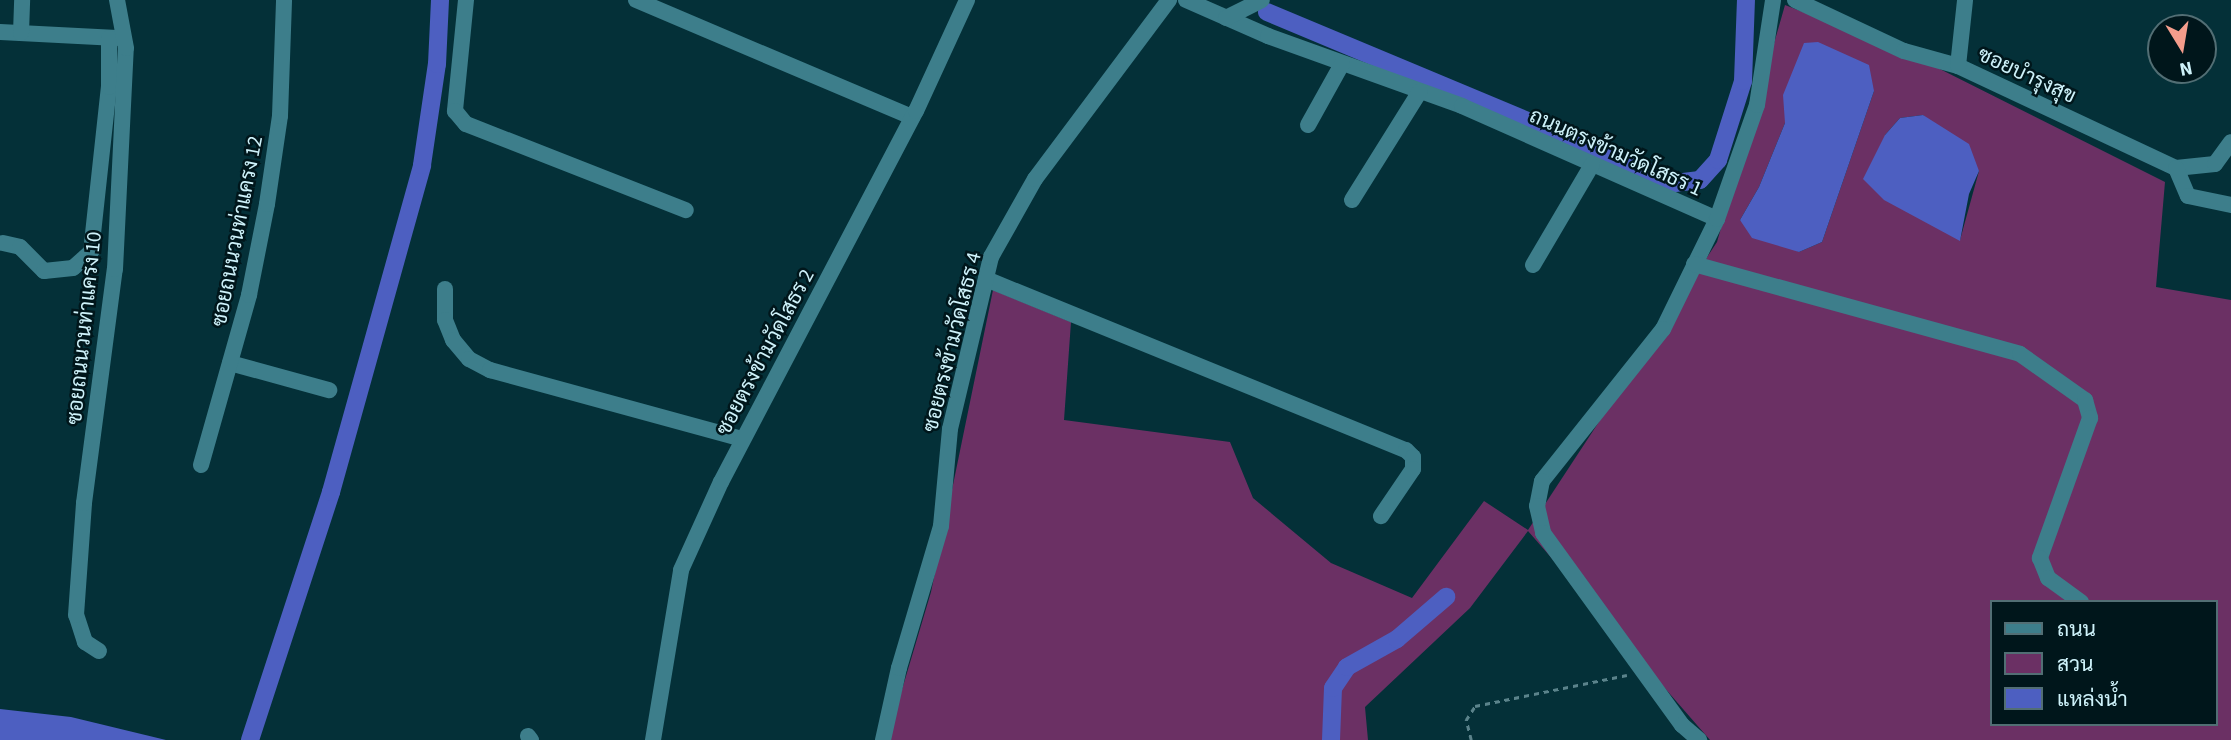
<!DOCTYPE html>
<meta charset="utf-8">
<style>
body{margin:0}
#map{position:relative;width:2231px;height:740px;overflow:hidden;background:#043038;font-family:"Source Sans 3",Sarabun,sans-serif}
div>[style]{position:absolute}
.green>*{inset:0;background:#6b3064}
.water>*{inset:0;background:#4d5fc1}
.canal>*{height:18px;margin:-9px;padding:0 9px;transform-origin:9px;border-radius:9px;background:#4d5fc1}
.path>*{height:2.5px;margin-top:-1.25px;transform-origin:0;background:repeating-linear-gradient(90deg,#5b838b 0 5px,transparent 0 10px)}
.minor>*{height:16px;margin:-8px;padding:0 8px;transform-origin:8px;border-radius:8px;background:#3d7e8b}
span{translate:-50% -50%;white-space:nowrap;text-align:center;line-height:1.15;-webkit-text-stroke:5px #00161b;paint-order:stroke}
.street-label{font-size:21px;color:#cef2fa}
.legend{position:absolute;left:1990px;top:600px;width:228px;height:126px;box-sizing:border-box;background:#00161b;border:2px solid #526e74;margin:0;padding:9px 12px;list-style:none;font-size:21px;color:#cef2fa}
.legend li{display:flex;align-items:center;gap:14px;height:35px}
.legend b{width:35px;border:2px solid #526e74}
.north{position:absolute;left:2147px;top:14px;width:70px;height:70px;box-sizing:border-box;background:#00161b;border:2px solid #526e74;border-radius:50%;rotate:169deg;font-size:19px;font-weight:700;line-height:28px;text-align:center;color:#cef2fa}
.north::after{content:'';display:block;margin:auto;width:24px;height:32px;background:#f49d8c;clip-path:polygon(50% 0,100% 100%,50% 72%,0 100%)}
</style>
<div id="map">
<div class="green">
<div style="clip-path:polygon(evenodd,1785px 5px,1904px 51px,2165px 182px,2156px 287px,2231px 300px,2231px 740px,1710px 740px,1528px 531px,1470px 608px,1365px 707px,1368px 740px,887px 740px,931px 592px,993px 290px,1071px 322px,1064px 420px,1230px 442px,1253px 498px,1331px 563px,1412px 598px,1484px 501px,1528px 530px,1717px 242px,1785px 5px,1874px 91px,1822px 242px,1799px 252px,1740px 220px,1759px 187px,1785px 123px,1874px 91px,1785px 5px,1923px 115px,1979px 171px,1960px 240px,1885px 135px,1900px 118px,1923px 115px,1785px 5px,1991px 602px,2215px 602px,2215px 724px,1991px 724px,1991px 602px)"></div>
</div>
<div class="water">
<div style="clip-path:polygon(1818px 42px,1869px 65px,1874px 91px,1822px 242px,1799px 252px,1752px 238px,1740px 220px,1759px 187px,1785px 123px,1783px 95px,1804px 43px)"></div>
<div style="clip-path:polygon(1923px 115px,1969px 144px,1979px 171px,1969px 194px,1960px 241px,1884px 200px,1863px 179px,1885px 135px,1900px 118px)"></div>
<div style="clip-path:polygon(0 709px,71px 717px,166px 740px,0 740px)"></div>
</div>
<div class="canal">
<div style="left:1267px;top:12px;width:442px;rotate:22.7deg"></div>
<div style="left:1675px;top:183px;width:25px;rotate:-7deg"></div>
<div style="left:1700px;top:180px;width:27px;rotate:-48deg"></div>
<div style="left:1718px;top:160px;width:83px;rotate:-72.4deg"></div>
<div style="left:1743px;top:81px;width:81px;rotate:-87.9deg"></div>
<div style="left:250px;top:740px;width:261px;rotate:-71.9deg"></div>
<div style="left:331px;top:492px;width:339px;rotate:-74.4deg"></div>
<div style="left:422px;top:165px;width:102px;rotate:-81.6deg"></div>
<div style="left:437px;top:64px;width:64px;rotate:-87.3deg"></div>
<div style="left:1331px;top:740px;width:52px;rotate:-87.8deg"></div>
<div style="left:1333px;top:688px;width:25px;rotate:-56deg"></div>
<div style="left:1347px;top:667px;width:57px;rotate:-29.2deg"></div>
<div style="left:1397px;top:639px;width:65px;rotate:-40.6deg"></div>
</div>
<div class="path">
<div style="left:1471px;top:740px;width:21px;rotate:-104deg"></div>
<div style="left:1466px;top:720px;width:17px;rotate:-57deg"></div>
<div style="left:1475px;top:706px;width:155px;rotate:-11.5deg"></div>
</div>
<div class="minor">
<div style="left:466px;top:0;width:112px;rotate:95.7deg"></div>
<div style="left:455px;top:111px;width:17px;rotate:50deg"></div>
<div style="left:466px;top:124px;width:236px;rotate:21.4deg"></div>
<div style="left:636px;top:0;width:300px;rotate:23deg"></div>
<div style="left:1186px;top:0;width:90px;rotate:23.7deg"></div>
<div style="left:1268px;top:36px;width:206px;rotate:19.8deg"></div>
<div style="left:1462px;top:106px;width:279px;rotate:23.9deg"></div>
<div style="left:1717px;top:219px;width:123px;rotate:116.1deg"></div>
<div style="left:1663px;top:329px;width:194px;rotate:128.5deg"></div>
<div style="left:1542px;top:481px;width:25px;rotate:101deg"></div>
<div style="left:1537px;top:506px;width:28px;rotate:77deg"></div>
<div style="left:1543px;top:533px;width:237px;rotate:54.1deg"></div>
<div style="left:1682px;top:725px;width:23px;rotate:41deg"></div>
<div style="left:1795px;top:0;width:120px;rotate:25.1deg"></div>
<div style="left:1904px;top:51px;width:56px;rotate:15.5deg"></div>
<div style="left:1958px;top:66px;width:241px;rotate:25.1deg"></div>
<div style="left:2176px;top:168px;width:39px;rotate:-6deg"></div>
<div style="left:2215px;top:164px;width:27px;rotate:-54deg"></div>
<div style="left:1226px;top:18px;width:40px;rotate:-26.6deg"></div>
<div style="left:0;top:32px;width:117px;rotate:2.9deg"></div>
<div style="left:21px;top:33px;width:33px;rotate:-88deg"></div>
<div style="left:1958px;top:66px;width:66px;rotate:-83.9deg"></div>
<div style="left:1308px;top:125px;width:70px;rotate:-60.9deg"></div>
<div style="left:2176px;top:168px;width:30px;rotate:67deg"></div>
<div style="left:2188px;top:196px;width:44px;rotate:11.8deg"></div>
<div style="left:1352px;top:200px;width:128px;rotate:-58deg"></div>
<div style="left:1717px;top:219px;width:121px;rotate:-70.7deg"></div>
<div style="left:1757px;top:105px;width:106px;rotate:-81.3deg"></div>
<div style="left:3px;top:243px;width:17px;rotate:13deg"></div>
<div style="left:20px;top:247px;width:34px;rotate:45deg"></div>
<div style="left:44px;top:271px;width:29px;rotate:-6deg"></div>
<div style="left:73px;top:268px;width:24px;rotate:-42deg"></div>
<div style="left:91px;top:252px;width:166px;rotate:-83.8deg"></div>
<div style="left:109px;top:87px;width:49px;rotate:-90deg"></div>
<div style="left:1694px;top:264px;width:338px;rotate:15.4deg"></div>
<div style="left:2020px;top:354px;width:80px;rotate:35.3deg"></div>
<div style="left:2085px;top:400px;width:19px;rotate:74deg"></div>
<div style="left:2090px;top:418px;width:149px;rotate:109.7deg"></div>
<div style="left:2040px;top:558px;width:22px;rotate:68deg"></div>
<div style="left:2048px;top:578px;width:41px;rotate:36deg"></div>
<div style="left:1533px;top:265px;width:116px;rotate:-59.5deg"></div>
<div style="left:986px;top:279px;width:453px;rotate:22.2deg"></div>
<div style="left:1406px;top:450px;width:10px;rotate:45deg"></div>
<div style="left:1413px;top:457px;width:12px;rotate:90deg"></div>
<div style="left:1413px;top:469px;width:57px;rotate:124.2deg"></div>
<div style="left:445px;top:289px;width:31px;rotate:90deg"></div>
<div style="left:445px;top:320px;width:22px;rotate:68deg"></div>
<div style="left:453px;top:340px;width:25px;rotate:50deg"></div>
<div style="left:469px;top:359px;width:24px;rotate:28deg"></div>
<div style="left:490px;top:370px;width:262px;rotate:15.3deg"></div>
<div style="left:230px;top:363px;width:103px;rotate:15.3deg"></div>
<div style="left:201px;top:465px;width:177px;rotate:-74.2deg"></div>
<div style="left:249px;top:295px;width:93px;rotate:-78.8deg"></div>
<div style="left:267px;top:204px;width:89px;rotate:-81.6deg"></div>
<div style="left:280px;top:116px;width:116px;rotate:-88deg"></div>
<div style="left:99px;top:651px;width:17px;rotate:-147deg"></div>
<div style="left:85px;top:642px;width:28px;rotate:-108deg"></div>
<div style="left:76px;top:615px;width:112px;rotate:-85.9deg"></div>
<div style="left:84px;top:503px;width:236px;rotate:-82.5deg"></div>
<div style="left:115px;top:269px;width:221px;rotate:-87.2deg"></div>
<div style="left:126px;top:48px;width:49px;rotate:-100.6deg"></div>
<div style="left:528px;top:736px;width:5px;rotate:53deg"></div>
<div style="left:653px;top:740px;width:172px;rotate:-80.6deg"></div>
<div style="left:681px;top:570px;width:97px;rotate:-65.6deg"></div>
<div style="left:721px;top:482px;width:419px;rotate:-62.3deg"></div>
<div style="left:916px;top:111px;width:122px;rotate:-65.3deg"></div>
<div style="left:883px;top:740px;width:74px;rotate:-77.5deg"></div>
<div style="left:899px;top:668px;width:148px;rotate:-73.5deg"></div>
<div style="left:941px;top:526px;width:97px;rotate:-84.7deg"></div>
<div style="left:950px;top:429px;width:177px;rotate:-76.6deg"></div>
<div style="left:991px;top:257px;width:90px;rotate:-60.6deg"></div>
<div style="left:1035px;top:179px;width:224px;rotate:-53.2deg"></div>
</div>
<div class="street-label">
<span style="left:2027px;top:75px;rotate:25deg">ซอยบำรุงสุข</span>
<span style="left:1616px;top:152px;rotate:24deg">ถนนตรงข้ามวัดโสธร 1</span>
<span style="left:237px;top:231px;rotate:-79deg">ซอยถนนวนท่าแครง 12</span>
<span style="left:84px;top:328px;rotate:-84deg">ซอยถนนวนท่าแครง 10</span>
<span style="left:952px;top:342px;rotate:-76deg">ซอยตรงข้ามวัดโสธร 4</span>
<span style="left:765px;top:352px;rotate:-62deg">ซอยตรงข้ามวัดโสธร 2</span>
</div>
<ul class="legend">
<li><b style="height:9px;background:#3d7e8b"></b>ถนน</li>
<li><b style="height:19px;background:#6b3064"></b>สวน</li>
<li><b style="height:19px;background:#4d5fc1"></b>แหล่งน้ำ</li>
</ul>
<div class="north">N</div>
</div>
